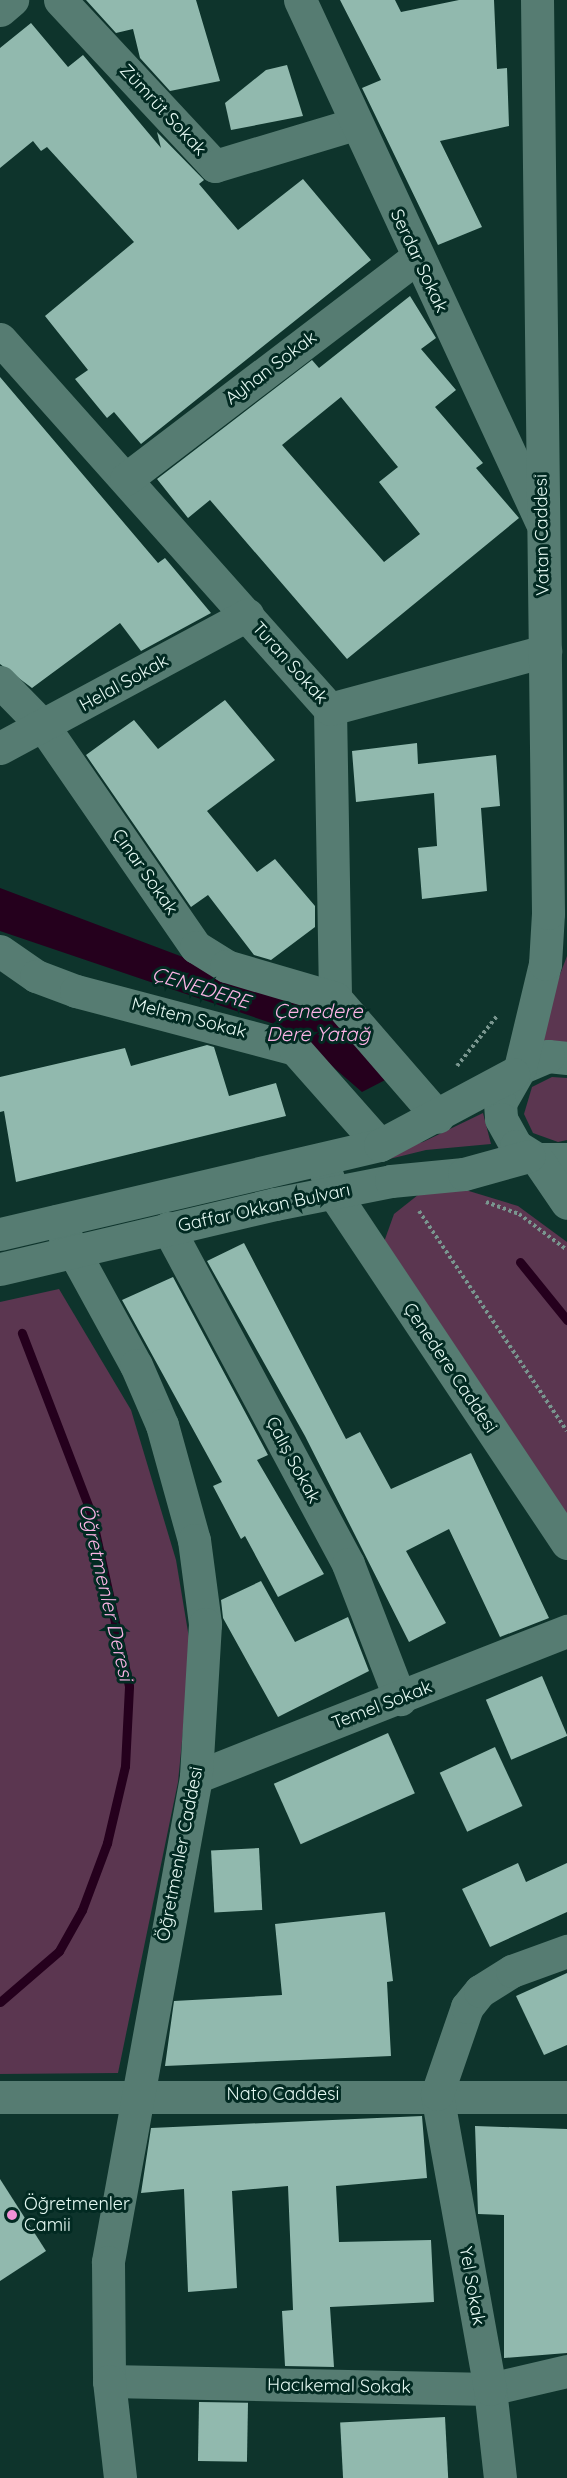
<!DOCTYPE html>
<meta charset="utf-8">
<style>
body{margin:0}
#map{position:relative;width:567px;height:2478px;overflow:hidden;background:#0e342c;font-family:Quicksand,sans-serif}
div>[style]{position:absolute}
.green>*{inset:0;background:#5b3650}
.water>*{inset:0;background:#25001d}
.stream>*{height:9px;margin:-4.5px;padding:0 4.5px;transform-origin:4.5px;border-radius:4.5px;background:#25001d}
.building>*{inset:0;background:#91b9ae;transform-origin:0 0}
.path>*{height:4px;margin-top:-2px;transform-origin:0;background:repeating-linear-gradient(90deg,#79968f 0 3px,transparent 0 6px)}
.street>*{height:33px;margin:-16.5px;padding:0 16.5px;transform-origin:16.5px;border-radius:16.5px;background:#567c72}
.secondary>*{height:33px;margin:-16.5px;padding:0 16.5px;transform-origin:16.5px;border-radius:16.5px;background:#567c72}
.dots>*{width:16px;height:16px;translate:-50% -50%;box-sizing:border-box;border:3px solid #022a22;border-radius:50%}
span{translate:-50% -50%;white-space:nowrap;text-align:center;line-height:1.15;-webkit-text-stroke:6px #022a22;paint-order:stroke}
.street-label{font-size:18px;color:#e5f9f3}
.poi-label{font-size:18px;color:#e5f9f3}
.left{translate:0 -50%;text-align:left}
.water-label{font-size:20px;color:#fbb3e5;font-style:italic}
</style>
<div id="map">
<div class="green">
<div style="clip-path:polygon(567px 956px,567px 1042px,530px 1046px,550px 1001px)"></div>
<div style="clip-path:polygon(552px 1077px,567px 1078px,567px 1140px,558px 1142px,533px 1133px,524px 1114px,532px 1087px)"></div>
<div style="clip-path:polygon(483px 1113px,491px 1144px,426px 1150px,365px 1165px,365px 1158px,423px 1142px)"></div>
<div style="clip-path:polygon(459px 1188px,518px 1206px,567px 1242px,567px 1552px,384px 1242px,394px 1214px,423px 1191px)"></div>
<div style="clip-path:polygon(59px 1289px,131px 1410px,176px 1560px,191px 1650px,178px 1782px,118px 2073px,0 2074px,0 1302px)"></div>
</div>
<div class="water">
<div style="clip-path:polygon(0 888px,220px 971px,332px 1001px,391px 1077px,362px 1092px,289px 1029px,0 931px)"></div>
</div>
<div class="stream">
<div style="left:520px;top:1262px;width:75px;rotate:51deg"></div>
<div style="left:0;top:2002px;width:78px;rotate:-40.8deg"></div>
<div style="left:59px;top:1951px;width:47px;rotate:-60.7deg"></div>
<div style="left:82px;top:1910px;width:72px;rotate:-69.5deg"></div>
<div style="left:107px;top:1843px;width:79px;rotate:-76.8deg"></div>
<div style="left:125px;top:1766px;width:80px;rotate:-87.1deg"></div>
<div style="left:129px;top:1686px;width:177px;rotate:-102.4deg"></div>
<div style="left:91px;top:1513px;width:193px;rotate:-111deg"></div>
</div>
<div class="building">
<div style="clip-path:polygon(86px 0,196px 0,220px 81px,170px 91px,140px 58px,133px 29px,116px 33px)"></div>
<div style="clip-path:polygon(340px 0,395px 0,401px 12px,459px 0,494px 0,497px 69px,507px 68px,509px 126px,440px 141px,482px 227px,438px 245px,362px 88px,381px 80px)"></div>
<div style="clip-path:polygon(31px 23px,68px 67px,83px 55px,161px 148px,157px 132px,204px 180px,199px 184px,238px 230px,303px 179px,371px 260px,141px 444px,114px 412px,107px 418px,75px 379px,88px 370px,45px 316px,134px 242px,47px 147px,41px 151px,33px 141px,0 168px,0 48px)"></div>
<div style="clip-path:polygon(287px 65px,303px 116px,231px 130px,225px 103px,266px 70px)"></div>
<div style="clip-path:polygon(evenodd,410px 296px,436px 338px,421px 349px,456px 390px,435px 407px,483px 463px,476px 468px,519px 518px,347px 659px,210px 500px,188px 518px,157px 479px,312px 360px,319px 368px,410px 296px,341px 397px,398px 467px,379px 482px,420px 534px,384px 562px,282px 445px,341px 397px)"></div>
<div style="clip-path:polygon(0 377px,158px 563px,165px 558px,211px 613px,141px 651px,120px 623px,32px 688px,0 664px)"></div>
<div style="clip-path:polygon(225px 700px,275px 760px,207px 811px,257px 872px,275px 859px,315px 906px,315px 927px,271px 960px,254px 955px,208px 895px,191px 907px,86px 755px,134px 720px,158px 749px)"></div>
<div style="clip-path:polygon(417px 743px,418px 764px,496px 755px,500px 806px,481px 808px,487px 891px,422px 899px,418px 848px,437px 846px,434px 793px,356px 802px,352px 751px)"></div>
<div style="clip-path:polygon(207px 1045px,214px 1047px,229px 1096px,276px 1083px,286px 1116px,16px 1182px,4px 1111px,0 1112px,0 1077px,125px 1048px,131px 1066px)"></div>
<div style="clip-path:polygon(244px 1243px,346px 1439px,360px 1432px,391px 1489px,471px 1453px,549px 1618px,500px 1637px,449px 1529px,406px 1551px,446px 1623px,409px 1642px,305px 1436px,207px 1261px)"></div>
<div style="clip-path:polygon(173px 1277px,268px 1455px,257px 1460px,324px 1574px,278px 1597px,245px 1536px,241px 1539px,213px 1486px,222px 1482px,122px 1300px)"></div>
<div style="clip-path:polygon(261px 1581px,295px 1642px,348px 1617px,369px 1671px,278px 1717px,223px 1618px,221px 1600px)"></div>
<div style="left:542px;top:1676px;width:65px;height:61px;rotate:67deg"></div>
<div style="left:388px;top:1733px;width:66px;height:125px;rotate:66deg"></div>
<div style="left:495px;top:1747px;width:65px;height:61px;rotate:65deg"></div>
<div style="left:259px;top:1848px;width:62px;height:48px;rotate:87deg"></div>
<div style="clip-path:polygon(518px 1863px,526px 1882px,567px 1863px,567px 1912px,490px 1947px,462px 1889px)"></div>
<div style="clip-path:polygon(385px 1912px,393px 1981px,387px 1982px,391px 2056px,165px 2066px,174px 2001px,282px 1995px,275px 1924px)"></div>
<div style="clip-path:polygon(567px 1973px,567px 2045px,544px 2055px,516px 1996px)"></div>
<div style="clip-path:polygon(422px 2116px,427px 2178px,336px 2186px,339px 2242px,431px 2240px,434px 2302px,330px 2307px,334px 2367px,285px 2366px,282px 2311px,293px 2310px,288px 2186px,232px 2191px,237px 2288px,188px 2292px,184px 2189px,141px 2193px,151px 2128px)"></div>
<div style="clip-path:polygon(475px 2126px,567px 2129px,567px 2353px,504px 2358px,504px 2215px,478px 2214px)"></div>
<div style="clip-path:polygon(0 2179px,46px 2251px,0 2281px)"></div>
<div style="left:199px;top:2402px;width:49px;height:59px;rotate:1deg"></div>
<div style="left:445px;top:2417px;width:61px;height:105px;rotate:87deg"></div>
</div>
<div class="path">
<div style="left:457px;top:1066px;width:64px;rotate:-51.3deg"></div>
<div style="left:486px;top:1202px;width:35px;rotate:20deg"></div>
<div style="left:519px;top:1214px;width:60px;rotate:36.9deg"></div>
<div style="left:419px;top:1211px;width:265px;rotate:56.1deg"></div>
</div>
<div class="street">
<div style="left:60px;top:0;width:227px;rotate:47deg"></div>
<div style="left:215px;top:166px;width:146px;rotate:-16.7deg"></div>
<div style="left:300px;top:0;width:574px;rotate:65.18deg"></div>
<div style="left:0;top:10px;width:16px;rotate:-40deg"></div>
<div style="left:0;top:339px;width:496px;rotate:48.3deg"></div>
<div style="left:330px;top:709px;width:289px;rotate:89deg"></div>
<div style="left:335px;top:998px;width:157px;rotate:49.1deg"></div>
<div style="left:126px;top:479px;width:366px;rotate:-37.3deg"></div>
<div style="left:0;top:682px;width:63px;rotate:45.6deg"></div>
<div style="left:44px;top:727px;width:267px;rotate:55.4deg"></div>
<div style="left:196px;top:947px;width:36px;rotate:32deg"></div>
<div style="left:226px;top:966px;width:114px;rotate:16.4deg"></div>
<div style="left:330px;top:709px;width:223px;rotate:-15.1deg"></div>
<div style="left:0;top:748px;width:281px;rotate:-28.3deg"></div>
<div style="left:0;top:951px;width:44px;rotate:34.8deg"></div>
<div style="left:36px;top:976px;width:43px;rotate:20.6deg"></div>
<div style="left:76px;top:991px;width:227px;rotate:14.8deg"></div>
<div style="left:295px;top:1049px;width:128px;rotate:48.5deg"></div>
<div style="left:168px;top:1228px;width:381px;rotate:61.8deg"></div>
<div style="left:348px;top:1564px;width:145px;rotate:68.9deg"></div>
<div style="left:196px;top:1777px;width:399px;rotate:-21.5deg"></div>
<div style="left:0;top:2097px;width:567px"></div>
<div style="left:109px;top:2381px;width:381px;rotate:1.2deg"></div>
<div style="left:490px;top:2389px;width:79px;rotate:-13.2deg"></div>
<div style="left:500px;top:2478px;width:90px;rotate:-96.4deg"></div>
<div style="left:490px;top:2389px;width:300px;rotate:-100.2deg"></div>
<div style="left:437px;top:2094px;width:92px;rotate:-71deg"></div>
<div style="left:467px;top:2007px;width:21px;rotate:-51deg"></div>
<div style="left:480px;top:1991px;width:38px;rotate:-32deg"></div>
<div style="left:512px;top:1971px;width:59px;rotate:-20deg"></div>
</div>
<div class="secondary">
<div style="left:567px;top:1058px;width:19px;rotate:-174deg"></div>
<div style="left:548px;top:1056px;width:30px;rotate:157deg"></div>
<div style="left:520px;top:1068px;width:40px;rotate:119.7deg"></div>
<div style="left:500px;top:1103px;width:16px;rotate:86deg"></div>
<div style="left:501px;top:1119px;width:31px;rotate:61deg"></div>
<div style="left:516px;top:1146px;width:25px;rotate:32deg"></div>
<div style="left:537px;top:1159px;width:30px"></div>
<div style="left:520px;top:1068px;width:107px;rotate:-76.5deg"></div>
<div style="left:545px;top:964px;width:51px;rotate:-86.6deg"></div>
<div style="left:548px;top:913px;width:913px;rotate:-90.69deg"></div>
<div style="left:537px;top:1159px;width:53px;rotate:55.7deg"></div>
<div style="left:326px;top:1173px;width:20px;rotate:70deg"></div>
<div style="left:333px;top:1192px;width:422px;rotate:56.3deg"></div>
<div style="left:57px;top:1221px;width:164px;rotate:61.3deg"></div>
<div style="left:136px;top:1365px;width:65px;rotate:66.6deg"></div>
<div style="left:162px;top:1425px;width:119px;rotate:74.5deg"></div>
<div style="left:194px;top:1540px;width:85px;rotate:82.5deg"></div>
<div style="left:205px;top:1624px;width:153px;rotate:93.4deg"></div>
<div style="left:196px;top:1777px;width:493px;rotate:100.3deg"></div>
<div style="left:108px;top:2262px;width:119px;rotate:89.5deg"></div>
<div style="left:109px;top:2381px;width:98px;rotate:83.5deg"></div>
<div style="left:0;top:1234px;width:390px;rotate:-13.2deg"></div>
<div style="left:380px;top:1145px;width:151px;rotate:-28.1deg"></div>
<div style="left:0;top:1269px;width:283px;rotate:-13.3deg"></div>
<div style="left:275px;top:1204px;width:118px;rotate:-11.2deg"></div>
<div style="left:391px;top:1181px;width:73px;rotate:-5.5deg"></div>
<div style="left:464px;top:1174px;width:67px;rotate:-15.5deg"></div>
</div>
<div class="dots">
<div style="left:12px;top:2215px;background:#f291d6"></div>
</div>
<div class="street-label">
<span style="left:163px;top:110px;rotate:47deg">Zümrüt Sokak</span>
<span style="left:419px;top:261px;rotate:65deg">Serdar Sokak</span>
<span style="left:271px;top:368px;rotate:-37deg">Ayhan Sokak</span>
<span style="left:542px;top:535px;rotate:-91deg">Vatan Caddesi</span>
<span style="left:290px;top:663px;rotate:48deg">Turan Sokak</span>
<span style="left:124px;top:683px;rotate:-29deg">Helal Sokak</span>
<span style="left:145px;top:872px;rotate:55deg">Çınar Sokak</span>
<span style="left:189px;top:1018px;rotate:14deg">Meltem Sokak</span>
<span style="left:264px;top:1208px;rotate:-12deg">Gaffar Okkan Bulvarı</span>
<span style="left:450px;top:1368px;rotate:56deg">Çenedere Caddesi</span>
<span style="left:293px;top:1460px;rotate:62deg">Çalış Sokak</span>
<span style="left:382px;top:1705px;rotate:-21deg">Temel Sokak</span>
<span style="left:180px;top:1854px;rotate:-79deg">Öğretmenler Caddesi</span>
<span style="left:283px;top:2094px">Nato Caddesi</span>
<span style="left:472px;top:2286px;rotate:80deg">Yel Sokak</span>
<span style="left:339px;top:2386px;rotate:1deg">Hacıkemal Sokak</span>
</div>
<div class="poi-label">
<span class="left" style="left:24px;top:2215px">Öğretmenler<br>Camii</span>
</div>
<div class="water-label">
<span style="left:201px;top:987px;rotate:17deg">ÇENEDERE</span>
<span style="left:318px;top:1022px">Çenedere<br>Dere Yatağ</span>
<span style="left:107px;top:1592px;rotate:77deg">Öğretmenler Deresi</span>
</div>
</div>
